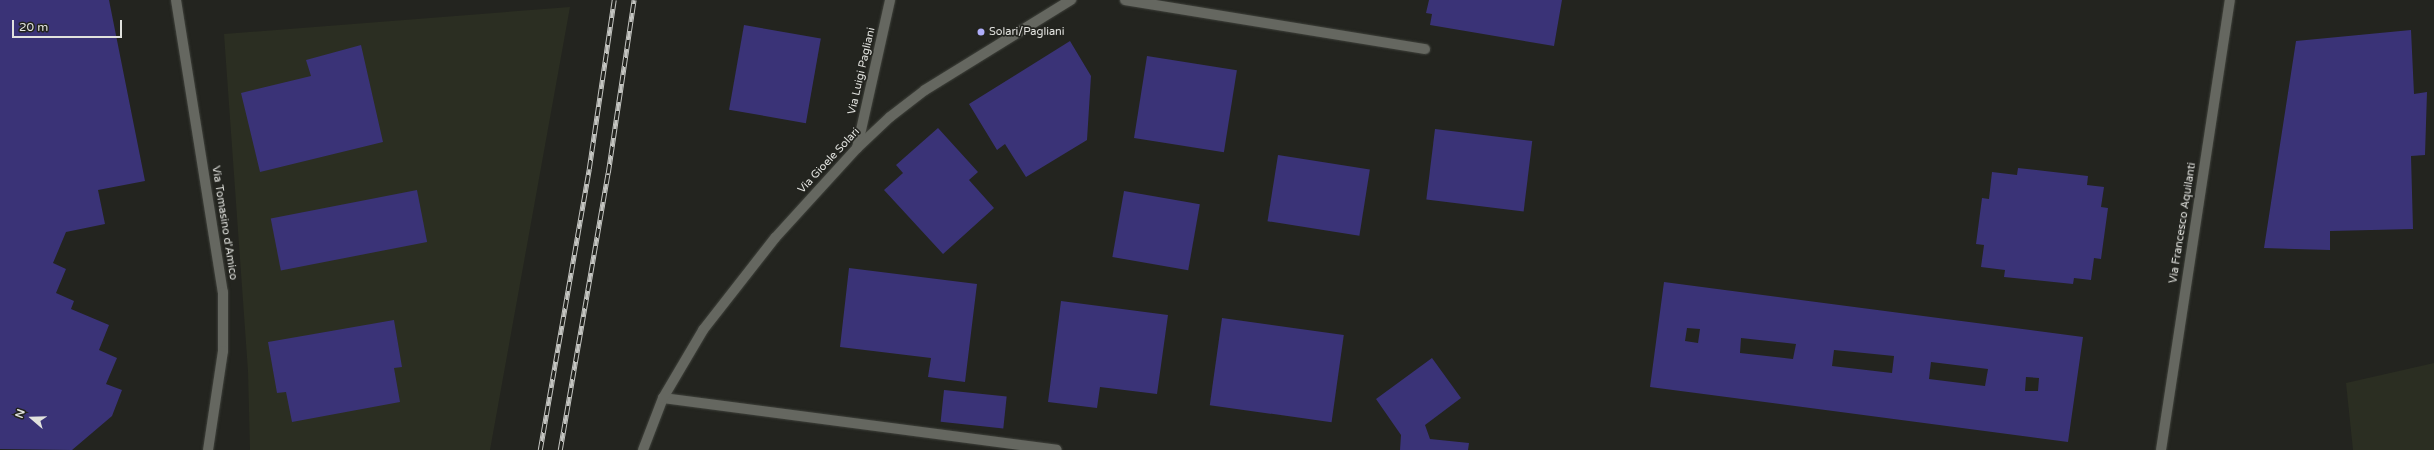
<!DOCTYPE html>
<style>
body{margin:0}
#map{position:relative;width:2434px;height:450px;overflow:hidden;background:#23241f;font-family:"Varela Round",sans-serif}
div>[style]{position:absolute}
.built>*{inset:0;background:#2b2e22}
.building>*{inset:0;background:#3a3377;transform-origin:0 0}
.roads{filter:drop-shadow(0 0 1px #3f413b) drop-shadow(0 0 1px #3f413b)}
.minor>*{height:10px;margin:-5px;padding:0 5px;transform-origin:5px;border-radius:5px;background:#656760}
.rail>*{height:4.5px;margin-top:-2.25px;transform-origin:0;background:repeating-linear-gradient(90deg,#23241f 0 9px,#c4c5c1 0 18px);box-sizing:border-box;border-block:1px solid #c4c5c1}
.dots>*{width:11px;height:11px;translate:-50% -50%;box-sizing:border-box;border:2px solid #23241f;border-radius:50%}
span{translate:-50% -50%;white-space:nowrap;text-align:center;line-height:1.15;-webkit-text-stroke:3.5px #23241f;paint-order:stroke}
.poi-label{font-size:11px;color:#e1e2de}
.left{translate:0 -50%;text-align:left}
.street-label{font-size:11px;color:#e1e2de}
.north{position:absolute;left:12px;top:398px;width:40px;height:40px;-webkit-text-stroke:3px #23241f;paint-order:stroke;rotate:290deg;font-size:11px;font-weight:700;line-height:16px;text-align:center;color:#e1e2de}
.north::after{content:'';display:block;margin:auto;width:14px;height:18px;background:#e1e2de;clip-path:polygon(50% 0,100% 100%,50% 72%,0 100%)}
.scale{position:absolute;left:12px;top:20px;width:110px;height:18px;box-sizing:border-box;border:2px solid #e1e2de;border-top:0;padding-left:5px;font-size:12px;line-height:14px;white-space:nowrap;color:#e1e2de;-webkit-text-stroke:3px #23241f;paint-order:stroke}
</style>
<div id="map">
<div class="built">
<div style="clip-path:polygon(570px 7px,490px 450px,250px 450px,248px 371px,224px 34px)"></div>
<div style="clip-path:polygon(2434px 363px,2434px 450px,2353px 450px,2346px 383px)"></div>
</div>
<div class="building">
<div style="clip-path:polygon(0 0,109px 0,145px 181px,98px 190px,105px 224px,66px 232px,53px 263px,66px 269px,56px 293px,74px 301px,71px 309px,109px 325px,99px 350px,117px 358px,106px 384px,122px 390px,112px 416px,72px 450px,0 449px)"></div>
<div style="clip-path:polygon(1429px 0,1562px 0,1554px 46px,1430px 25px,1432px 14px,1426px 13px)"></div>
<div style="left:744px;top:25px;width:78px;height:86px;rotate:10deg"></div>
<div style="clip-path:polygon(2411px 30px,2414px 94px,2427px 92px,2425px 155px,2411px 156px,2413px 229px,2330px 231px,2330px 250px,2264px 248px,2296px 41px)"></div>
<div style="clip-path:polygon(1070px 41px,1091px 76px,1087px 140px,1026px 177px,1005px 144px,997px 150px,969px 104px)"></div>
<div style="clip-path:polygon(361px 45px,383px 142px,260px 172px,241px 93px,311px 76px,306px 60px)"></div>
<div style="left:1147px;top:56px;width:91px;height:83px;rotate:9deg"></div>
<div style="clip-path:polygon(938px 128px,978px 172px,969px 180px,994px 208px,943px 254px,884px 190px,903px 173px,896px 165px)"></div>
<div style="left:1435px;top:129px;width:98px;height:71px;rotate:7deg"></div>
<div style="left:1278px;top:155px;width:93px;height:67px;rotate:9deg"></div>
<div style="clip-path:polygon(2018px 168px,2088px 176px,2087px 185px,2104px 187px,2101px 207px,2108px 208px,2101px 259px,2094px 258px,2091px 280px,2074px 278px,2073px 284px,2004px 277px,2005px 270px,1981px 267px,1984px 245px,1976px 244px,1982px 198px,1989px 199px,1992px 172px,2017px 175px)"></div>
<div style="left:417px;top:190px;width:53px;height:149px;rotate:79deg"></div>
<div style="left:1124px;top:191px;width:77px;height:67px;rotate:10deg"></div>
<div style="clip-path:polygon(849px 268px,977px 284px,965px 382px,928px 377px,931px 358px,840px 347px)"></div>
<div style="clip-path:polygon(evenodd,1664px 282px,2083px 337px,2068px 442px,1650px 387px,1664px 282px,1687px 328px,1700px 329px,1698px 343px,1685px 341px,1687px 328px,1664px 282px,1741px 338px,1796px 344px,1793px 359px,1740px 353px,1741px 338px,1664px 282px,1834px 350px,1894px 356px,1892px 373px,1832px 366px,1834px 350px,1664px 282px,1931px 362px,1988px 369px,1985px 386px,1929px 379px,1931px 362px,1664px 282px,2026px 377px,2039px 378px,2038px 391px,2025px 391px,2026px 377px)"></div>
<div style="clip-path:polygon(1061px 301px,1168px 315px,1157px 394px,1100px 387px,1097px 408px,1048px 402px)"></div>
<div style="left:1222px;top:318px;width:123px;height:88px;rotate:8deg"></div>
<div style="clip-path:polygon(394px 320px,402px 367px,394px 368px,400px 402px,292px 422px,286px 392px,277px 393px,268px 342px)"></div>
<div style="clip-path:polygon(1432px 358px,1461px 398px,1425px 425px,1430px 439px,1469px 443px,1468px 450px,1400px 450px,1401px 435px,1376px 399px)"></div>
<div style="left:944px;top:390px;width:63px;height:32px;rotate:6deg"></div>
</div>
<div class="roads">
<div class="minor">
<div style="left:176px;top:0;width:296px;rotate:80.9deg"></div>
<div style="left:223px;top:292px;width:59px;rotate:90deg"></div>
<div style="left:223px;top:351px;width:100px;rotate:98.6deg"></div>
<div style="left:1125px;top:0;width:304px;rotate:9.3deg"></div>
<div style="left:857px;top:148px;width:152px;rotate:-77.4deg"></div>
<div style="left:663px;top:398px;width:397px;rotate:7.5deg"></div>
<div style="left:643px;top:450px;width:56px;rotate:-69deg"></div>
<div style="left:663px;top:398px;width:79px;rotate:-59.5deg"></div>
<div style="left:703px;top:330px;width:117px;rotate:-52deg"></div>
<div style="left:775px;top:238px;width:122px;rotate:-47.7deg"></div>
<div style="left:857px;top:148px;width:45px;rotate:-43.2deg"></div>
<div style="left:890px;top:117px;width:44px;rotate:-37.6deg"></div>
<div style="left:925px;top:90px;width:172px;rotate:-31.7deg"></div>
<div style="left:2161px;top:450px;width:455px;rotate:-81.3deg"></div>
</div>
</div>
<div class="rail">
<div style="left:540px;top:450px;width:285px;rotate:-80.1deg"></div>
<div style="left:589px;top:169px;width:171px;rotate:-81.6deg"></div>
<div style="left:560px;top:450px;width:281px;rotate:-80.2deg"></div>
<div style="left:608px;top:173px;width:175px;rotate:-81.5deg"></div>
</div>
<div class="dots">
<div style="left:981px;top:32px;background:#afaefa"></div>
</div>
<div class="poi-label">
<span class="left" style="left:989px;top:32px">Solari/Pagliani</span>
</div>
<div class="street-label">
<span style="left:862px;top:71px;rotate:-77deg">Via Luigi Pagliani</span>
<span style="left:829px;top:161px;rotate:-47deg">Via Gioele Solari</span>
<span style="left:224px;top:223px;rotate:81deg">Via Tomasino d'Amico</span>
<span style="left:2183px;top:223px;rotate:-81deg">Via Francesco Aquilanti</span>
</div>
<div class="north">N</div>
<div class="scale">20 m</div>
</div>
